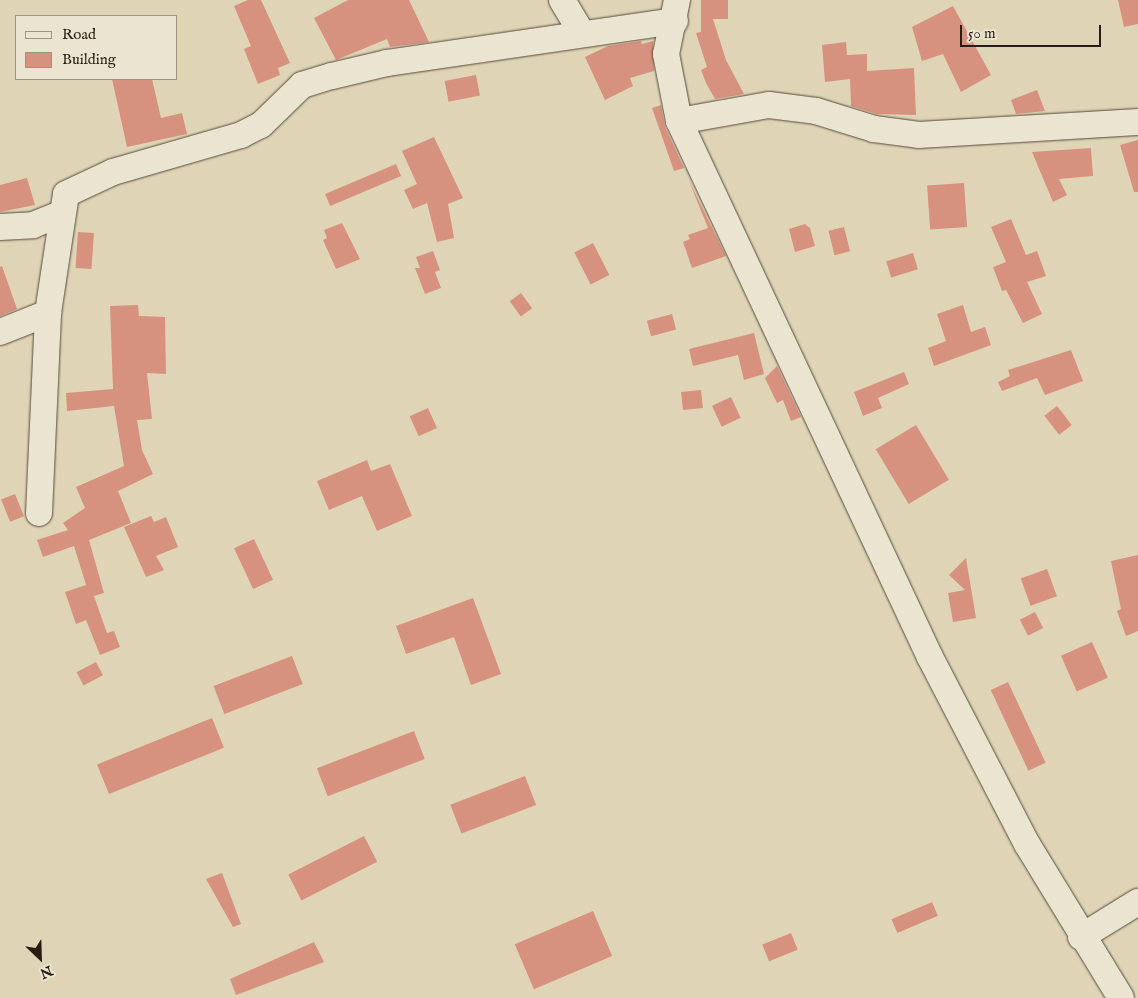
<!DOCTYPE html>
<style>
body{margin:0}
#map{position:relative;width:1138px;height:998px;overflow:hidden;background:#dfd5b6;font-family:"IM FELL English",serif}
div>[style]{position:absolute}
.building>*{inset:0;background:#d7917f;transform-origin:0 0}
.roads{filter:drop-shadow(0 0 1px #564a3b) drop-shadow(0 0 1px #564a3b)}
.minor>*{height:26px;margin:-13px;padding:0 13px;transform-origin:13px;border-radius:13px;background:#eae4d0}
span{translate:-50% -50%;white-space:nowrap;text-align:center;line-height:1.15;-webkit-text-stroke:4px #eae4d0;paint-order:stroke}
.legend{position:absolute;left:15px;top:15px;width:162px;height:65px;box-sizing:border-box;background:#eae4d0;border:1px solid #9d9484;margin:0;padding:6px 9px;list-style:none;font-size:15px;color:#291c12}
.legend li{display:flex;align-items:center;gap:10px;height:25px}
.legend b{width:25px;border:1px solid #9d9484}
.north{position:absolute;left:15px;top:933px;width:50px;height:50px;-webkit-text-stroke:4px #eae4d0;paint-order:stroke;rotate:156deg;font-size:14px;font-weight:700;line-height:20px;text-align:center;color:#291c12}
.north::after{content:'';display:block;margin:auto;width:18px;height:22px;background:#291c12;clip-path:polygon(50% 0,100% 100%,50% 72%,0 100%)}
.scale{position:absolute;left:960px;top:25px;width:141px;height:22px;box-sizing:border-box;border:2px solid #291c12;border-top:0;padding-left:6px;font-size:15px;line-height:18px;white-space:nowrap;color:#291c12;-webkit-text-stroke:4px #eae4d0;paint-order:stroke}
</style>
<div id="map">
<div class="building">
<div style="clip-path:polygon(248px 0,261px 0,290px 63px,278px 68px,280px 75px,258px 84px,244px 49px,251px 46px,234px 6px)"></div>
<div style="clip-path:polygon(348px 0,409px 0,429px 42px,390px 47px,387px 39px,336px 60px,314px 18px)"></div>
<div style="clip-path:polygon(701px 0,728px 0,728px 19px,713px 19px,726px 60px,744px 94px,715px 99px,706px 83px,701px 70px,707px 67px,696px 33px,701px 32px)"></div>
<div style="clip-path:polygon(1118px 0,1138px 0,1138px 24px,1124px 27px)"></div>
<div style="clip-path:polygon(953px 6px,991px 75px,961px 92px,943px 54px,922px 61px,912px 27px)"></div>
<div style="clip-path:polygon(641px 41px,642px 44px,653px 41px,654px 71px,630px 78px,633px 86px,605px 100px,585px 57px,608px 46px)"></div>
<div style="clip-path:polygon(846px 42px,847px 55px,867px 54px,867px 71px,914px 68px,916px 115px,877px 114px,851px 106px,850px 79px,825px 82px,822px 45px)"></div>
<div style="left:476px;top:75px;width:21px;height:32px;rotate:79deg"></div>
<div style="clip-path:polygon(112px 79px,152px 79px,161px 118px,182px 113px,187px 134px,127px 147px)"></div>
<div style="clip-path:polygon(1037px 90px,1045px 111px,1016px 114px,1011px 100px)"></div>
<div style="clip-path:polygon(661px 105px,665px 127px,684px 168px,674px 171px,652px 108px)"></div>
<div style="clip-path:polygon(434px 137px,463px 198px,448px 204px,454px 238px,437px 242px,427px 203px,413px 209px,404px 190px,417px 184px,402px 151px)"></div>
<div style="clip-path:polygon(1138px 140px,1138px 192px,1134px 192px,1120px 145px)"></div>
<div style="clip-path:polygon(1091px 148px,1093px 176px,1059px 179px,1067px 195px,1053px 202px,1032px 152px)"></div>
<div style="left:396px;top:164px;width:13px;height:77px;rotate:67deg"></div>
<div style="clip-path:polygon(27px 178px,35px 205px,0 212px,0 185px)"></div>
<div style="clip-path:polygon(689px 181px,726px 256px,692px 268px,683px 242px,690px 239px,688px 235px,708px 228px)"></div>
<div style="left:964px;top:183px;width:44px;height:37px;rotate:86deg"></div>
<div style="clip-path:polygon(1011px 219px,1026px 255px,1037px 251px,1046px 276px,1027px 282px,1042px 314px,1023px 323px,1006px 290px,1002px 291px,993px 267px,1006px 262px,991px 227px)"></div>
<div style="clip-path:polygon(342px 223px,360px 259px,336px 269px,323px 240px,327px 238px,324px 230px)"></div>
<div style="clip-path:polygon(805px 224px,810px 228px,815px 246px,795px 252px,789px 229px)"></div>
<div style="left:844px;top:227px;width:25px;height:16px;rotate:76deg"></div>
<div style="left:78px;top:232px;width:16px;height:36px;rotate:4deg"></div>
<div style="left:593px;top:243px;width:36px;height:21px;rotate:63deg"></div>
<div style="clip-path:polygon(433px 251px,440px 270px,435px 272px,441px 288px,425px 294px,415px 268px,420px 268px,416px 257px)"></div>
<div style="left:913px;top:253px;width:17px;height:28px;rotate:73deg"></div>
<div style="clip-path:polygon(2px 266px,17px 309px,0 316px,0 267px)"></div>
<div style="left:521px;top:293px;width:19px;height:14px;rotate:54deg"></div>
<div style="clip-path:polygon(138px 305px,139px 316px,165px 317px,166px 374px,147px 373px,152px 419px,137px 420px,142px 450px,153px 474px,118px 491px,131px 523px,89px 540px,104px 593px,94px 596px,107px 633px,114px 631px,120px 647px,100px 655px,86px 620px,76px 624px,65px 592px,86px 585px,74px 546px,43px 557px,37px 540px,68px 530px,63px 523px,85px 508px,76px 487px,124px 466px,114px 406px,67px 411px,66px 393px,113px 389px,110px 306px)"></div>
<div style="clip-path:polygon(963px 305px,971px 332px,985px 327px,991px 345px,934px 366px,928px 348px,946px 341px,937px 314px)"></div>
<div style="left:672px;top:314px;width:16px;height:26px;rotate:75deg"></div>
<div style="clip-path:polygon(754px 333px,764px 374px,744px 380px,738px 355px,693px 366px,689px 349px)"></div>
<div style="clip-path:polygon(1071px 350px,1083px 381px,1045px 395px,1037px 378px,1002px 391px,998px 382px,1010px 376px,1008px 370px)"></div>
<div style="clip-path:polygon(777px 366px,801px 417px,791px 421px,783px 400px,777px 403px,765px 378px)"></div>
<div style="clip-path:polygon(904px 372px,909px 384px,878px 398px,882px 408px,863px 416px,854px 392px)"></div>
<div style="left:701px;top:390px;width:18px;height:20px;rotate:84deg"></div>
<div style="left:731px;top:397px;width:23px;height:21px;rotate:65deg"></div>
<div style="left:1057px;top:406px;width:24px;height:16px;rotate:52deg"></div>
<div style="left:428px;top:408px;width:22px;height:20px;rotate:66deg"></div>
<div style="left:916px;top:425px;width:64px;height:47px;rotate:59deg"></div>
<div style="clip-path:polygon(367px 460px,371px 471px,390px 464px,412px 516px,377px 531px,362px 496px,329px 510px,317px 481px)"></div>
<div style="left:15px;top:494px;width:24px;height:15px;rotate:68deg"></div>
<div style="clip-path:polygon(151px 516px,154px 522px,166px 517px,178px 547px,156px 556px,164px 570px,146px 577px,124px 527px)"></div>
<div style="left:254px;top:539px;width:45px;height:22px;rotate:65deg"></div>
<div style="clip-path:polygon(1138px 555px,1138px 631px,1126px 636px,1117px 611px,1121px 609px,1111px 561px)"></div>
<div style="clip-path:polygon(966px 558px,976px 618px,953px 622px,948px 593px,965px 590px,949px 575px)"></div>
<div style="left:1047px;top:569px;width:29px;height:28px;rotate:70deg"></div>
<div style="clip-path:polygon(473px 598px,501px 674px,471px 685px,454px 637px,406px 654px,396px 626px)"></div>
<div style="left:1035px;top:612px;width:18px;height:17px;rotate:63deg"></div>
<div style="left:1092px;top:642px;width:39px;height:34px;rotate:66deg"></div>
<div style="left:292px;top:656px;width:30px;height:84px;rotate:69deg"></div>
<div style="left:96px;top:662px;width:15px;height:22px;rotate:62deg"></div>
<div style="left:1008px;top:682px;width:89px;height:19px;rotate:65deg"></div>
<div style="left:212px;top:718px;width:32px;height:124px;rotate:68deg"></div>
<div style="left:414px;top:731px;width:30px;height:104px;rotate:69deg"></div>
<div style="left:525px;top:776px;width:31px;height:80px;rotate:69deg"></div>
<div style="left:364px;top:836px;width:29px;height:85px;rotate:63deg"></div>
<div style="clip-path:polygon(222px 873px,241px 924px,233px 927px,206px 879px)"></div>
<div style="left:932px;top:902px;width:15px;height:44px;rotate:67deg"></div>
<div style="left:593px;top:911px;width:49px;height:85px;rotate:67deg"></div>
<div style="left:791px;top:933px;width:18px;height:31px;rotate:68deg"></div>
<div style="clip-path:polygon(314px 942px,324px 962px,236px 995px,230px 979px)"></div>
</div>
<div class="roads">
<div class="minor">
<div style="left:562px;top:0;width:39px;rotate:59deg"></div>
<div style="left:677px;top:0;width:55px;rotate:101.5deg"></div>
<div style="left:666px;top:54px;width:68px;rotate:79deg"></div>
<div style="left:679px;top:121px;width:592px;rotate:64.91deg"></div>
<div style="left:930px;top:657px;width:211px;rotate:62.6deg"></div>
<div style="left:1027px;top:844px;width:180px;rotate:58.6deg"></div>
<div style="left:679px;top:121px;width:91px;rotate:-10.1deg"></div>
<div style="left:769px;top:105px;width:47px;rotate:7.3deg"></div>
<div style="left:816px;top:111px;width:61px;rotate:17.2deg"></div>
<div style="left:874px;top:129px;width:45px;rotate:7.6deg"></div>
<div style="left:919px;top:135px;width:219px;rotate:-3.4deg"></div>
<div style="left:0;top:227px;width:33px;rotate:-3deg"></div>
<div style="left:33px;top:225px;width:32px;rotate:-22deg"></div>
<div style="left:0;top:332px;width:52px;rotate:-21.6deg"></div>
<div style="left:39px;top:513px;width:200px;rotate:-87.4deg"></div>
<div style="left:48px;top:313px;width:120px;rotate:-81.4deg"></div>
<div style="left:66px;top:194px;width:52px;rotate:-25.1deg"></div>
<div style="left:113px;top:172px;width:133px;rotate:-16.1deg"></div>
<div style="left:241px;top:135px;width:22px;rotate:-27deg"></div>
<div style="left:261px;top:125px;width:57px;rotate:-44.3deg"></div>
<div style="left:302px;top:85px;width:31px;rotate:-17deg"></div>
<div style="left:332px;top:76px;width:57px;rotate:-13.3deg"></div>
<div style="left:387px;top:63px;width:291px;rotate:-8.3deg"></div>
<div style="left:1081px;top:937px;width:67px;rotate:-31.6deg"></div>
</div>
</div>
<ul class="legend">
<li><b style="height:6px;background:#eae4d0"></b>Road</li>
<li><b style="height:14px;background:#d7917f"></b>Building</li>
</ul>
<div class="north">N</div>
<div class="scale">50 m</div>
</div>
